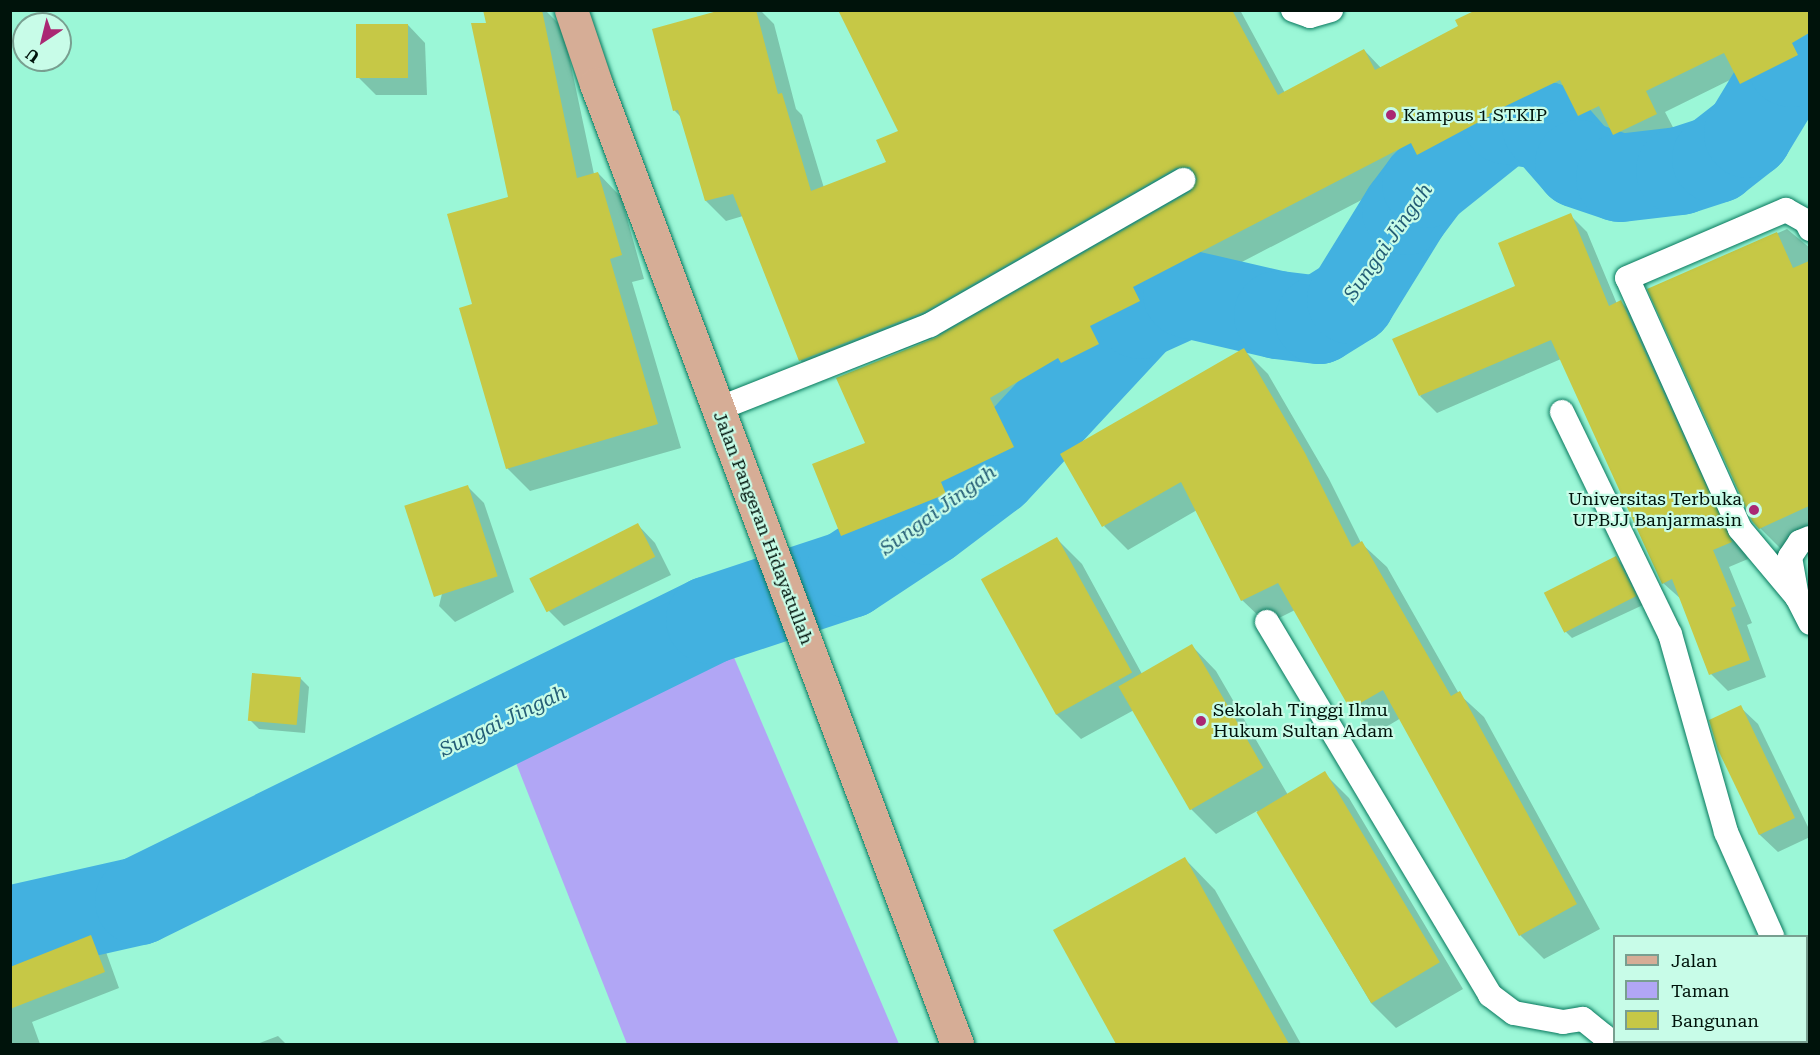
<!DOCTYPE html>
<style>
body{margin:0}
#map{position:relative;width:1820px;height:1055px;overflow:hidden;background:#9bf7d7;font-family:"Roboto Serif",serif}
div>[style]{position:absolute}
.green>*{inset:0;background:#b1a6f5}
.shadow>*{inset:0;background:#0003}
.river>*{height:88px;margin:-44px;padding:0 44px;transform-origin:44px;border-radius:44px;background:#42b1e0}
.building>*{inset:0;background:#c6c846;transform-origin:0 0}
.roads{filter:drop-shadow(0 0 2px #07785d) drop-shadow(0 0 2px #07785d)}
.lane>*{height:24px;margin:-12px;padding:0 12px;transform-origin:12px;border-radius:12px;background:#fff}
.secondary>*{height:33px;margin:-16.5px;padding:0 16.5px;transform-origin:16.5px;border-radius:16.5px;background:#fff}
.primary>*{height:33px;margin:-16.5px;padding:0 16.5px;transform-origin:16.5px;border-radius:16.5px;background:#d6ad96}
.dots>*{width:16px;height:16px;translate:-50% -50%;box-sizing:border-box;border:3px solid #c8fce8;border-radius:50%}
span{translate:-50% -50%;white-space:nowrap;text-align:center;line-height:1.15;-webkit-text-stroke:4.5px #c8fce8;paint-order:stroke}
.poi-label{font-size:18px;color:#00130b}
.left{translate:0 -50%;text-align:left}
.right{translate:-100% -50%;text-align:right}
.street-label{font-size:18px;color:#00130b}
.water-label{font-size:20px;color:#245d76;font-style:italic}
.frame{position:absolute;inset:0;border:12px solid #00130b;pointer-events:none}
.legend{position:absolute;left:1613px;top:935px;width:195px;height:108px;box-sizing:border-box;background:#c8fce8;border:2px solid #789f90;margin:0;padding:8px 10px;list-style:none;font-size:18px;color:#00130b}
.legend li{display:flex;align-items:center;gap:12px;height:30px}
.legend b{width:30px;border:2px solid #789f90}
.north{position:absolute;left:12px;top:12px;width:60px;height:60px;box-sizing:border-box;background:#c8fce8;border:2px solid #789f90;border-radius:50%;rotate:215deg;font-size:16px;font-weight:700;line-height:24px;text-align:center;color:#00130b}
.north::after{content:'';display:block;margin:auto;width:21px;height:27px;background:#aa2873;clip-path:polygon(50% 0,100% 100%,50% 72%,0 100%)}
</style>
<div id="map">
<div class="green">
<div style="clip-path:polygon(733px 655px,899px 1044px,627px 1044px,516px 763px)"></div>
</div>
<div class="shadow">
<div style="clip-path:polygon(513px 10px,545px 10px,563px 28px,594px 174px,598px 173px,621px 197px,644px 279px,632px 282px,681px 448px,530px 491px,507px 468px,474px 305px,509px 198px,488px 25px)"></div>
<div style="clip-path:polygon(727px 10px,760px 10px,774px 24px,796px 109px,802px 115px,824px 188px,888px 163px,900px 131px,840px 10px,1240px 10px,1285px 93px,1364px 50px,1381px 68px,1460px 27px,1480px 10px,1810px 10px,1810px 85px,1807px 81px,1762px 104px,1738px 76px,1665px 112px,1677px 135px,1635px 155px,1612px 129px,1599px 136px,1579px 115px,1573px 104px,1508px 134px,1510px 137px,1439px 175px,1429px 165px,1153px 308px,1159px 321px,1109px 347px,1118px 364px,1082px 382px,1078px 378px,1010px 418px,1033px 467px,960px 502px,965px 514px,863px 555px,842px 535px,867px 444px,949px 332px,821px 381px,801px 361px,743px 216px,726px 221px,706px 201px,682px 118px,675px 111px,654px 30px)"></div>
<div style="clip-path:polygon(408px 25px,425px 43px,427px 95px,376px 95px,358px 77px)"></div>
<div style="clip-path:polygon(1570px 215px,1587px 232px,1617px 304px,1621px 302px,1638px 319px,1748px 559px,1729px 567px,1752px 623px,1747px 625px,1766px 677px,1728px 691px,1711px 674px,1682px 600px,1663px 583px,1561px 359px,1437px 413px,1420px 396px,1517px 287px)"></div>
<div style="clip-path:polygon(1787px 229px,1810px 248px,1810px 541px,1784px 552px,1760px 528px,1649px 289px)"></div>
<div style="clip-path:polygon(1244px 350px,1268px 374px,1329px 479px,1361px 543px,1387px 567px,1459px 694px,1484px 717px,1600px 929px,1544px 959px,1520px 935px,1401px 718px,1376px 733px,1351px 708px,1295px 610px,1267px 624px,1242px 600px,1197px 510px,1128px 550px,1104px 526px)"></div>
<div style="clip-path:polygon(468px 487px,484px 503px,514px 592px,455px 622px,439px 606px)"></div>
<div style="clip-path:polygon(638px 525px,655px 543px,671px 575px,564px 626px,546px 608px)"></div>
<div style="clip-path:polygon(1057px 539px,1082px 564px,1142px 674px,1192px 646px,1216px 671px,1288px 795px,1324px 773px,1349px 798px,1463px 989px,1396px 1028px,1371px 1003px,1257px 811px,1216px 834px,1191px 809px,1134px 710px,1081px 739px,1056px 714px)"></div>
<div style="clip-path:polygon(1616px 558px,1625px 567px,1643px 605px,1572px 638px,1563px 629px)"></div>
<div style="clip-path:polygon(300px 678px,309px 687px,305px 733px,259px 729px,250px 720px)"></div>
<div style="clip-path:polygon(1740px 707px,1758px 724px,1810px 831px,1810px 837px,1778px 852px,1760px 835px,1719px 750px)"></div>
<div style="clip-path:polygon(1185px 859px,1215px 890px,1301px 1044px,1118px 1044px,1055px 931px)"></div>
<div style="clip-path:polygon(90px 937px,106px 952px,119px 988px,32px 1022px,40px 1044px,10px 1044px,10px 968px)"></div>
<div style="clip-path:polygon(278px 1036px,286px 1044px,257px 1044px)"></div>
</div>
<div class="river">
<div style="left:10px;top:930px;width:132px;rotate:-12.7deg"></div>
<div style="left:139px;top:901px;width:636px;rotate:-26.2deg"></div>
<div style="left:710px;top:620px;width:146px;rotate:-18.3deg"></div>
<div style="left:849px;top:574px;width:96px;rotate:-33.5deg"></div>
<div style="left:929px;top:521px;width:81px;rotate:-37deg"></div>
<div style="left:994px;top:472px;width:214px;rotate:-47.1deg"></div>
<div style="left:1140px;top:315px;width:51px;rotate:-24.1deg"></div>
<div style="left:1187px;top:294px;width:93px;rotate:13deg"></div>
<div style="left:1278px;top:315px;width:41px;rotate:7deg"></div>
<div style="left:1319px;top:320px;width:38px;rotate:-32deg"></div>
<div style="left:1351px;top:300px;width:105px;rotate:-58.3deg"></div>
<div style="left:1406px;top:211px;width:34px;rotate:-53deg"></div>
<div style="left:1426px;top:184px;width:102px;rotate:-38.7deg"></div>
<div style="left:1506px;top:120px;width:40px;rotate:8.5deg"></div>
<div style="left:1546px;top:126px;width:50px;rotate:49deg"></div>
<div style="left:1579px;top:164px;width:43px;rotate:18.9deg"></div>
<div style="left:1620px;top:178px;width:60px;rotate:-6.7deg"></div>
<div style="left:1680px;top:171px;width:38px;rotate:-18deg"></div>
<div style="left:1716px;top:159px;width:41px;rotate:-38deg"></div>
<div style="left:1748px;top:134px;width:83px;rotate:-58.8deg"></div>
<div style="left:1791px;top:63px;width:29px;rotate:-49deg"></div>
</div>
<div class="building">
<div style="clip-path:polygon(483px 10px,542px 10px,577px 178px,598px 172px,622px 255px,610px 259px,658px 424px,506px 469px,459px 308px,472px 304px,447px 214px,508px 197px,471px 23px,486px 23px)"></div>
<div style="clip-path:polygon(721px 10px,756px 10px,778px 94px,782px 93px,811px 191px,886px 162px,876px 140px,898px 131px,838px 10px,1232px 10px,1278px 95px,1364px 49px,1375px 70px,1458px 26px,1455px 20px,1476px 10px,1809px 10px,1809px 33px,1792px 43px,1798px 55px,1740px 84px,1724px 53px,1646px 91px,1657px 114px,1613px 135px,1599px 106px,1578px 116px,1560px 80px,1489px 114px,1490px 116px,1417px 155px,1411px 143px,1133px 287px,1140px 301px,1090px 326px,1099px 344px,1061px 363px,1058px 358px,990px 398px,1014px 447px,941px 482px,946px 494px,841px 536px,812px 464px,865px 443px,836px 378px,937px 337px,1190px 192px,1197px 179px,1190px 167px,1176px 168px,924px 312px,799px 361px,733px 194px,705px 201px,678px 110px,673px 111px,652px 29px)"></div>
<div style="left:356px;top:24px;width:52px;height:54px"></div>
<div style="clip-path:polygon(1571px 213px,1609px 306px,1621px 300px,1732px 542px,1713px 550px,1736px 606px,1731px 608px,1750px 660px,1709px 675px,1672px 579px,1662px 584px,1551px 340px,1419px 396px,1392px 339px,1515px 286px,1498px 243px)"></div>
<div style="clip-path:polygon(1777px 232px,1793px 268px,1809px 261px,1809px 506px,1759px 529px,1752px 521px,1647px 289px)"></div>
<div style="clip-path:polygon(1244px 348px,1305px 453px,1352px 547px,1362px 541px,1451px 696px,1460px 691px,1577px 904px,1519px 936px,1383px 690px,1350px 709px,1278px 583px,1241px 601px,1181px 482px,1102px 527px,1060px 454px)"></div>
<div style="left:468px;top:485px;width:96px;height:67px;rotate:72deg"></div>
<div style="left:638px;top:523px;width:38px;height:122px;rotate:63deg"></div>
<div style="left:1057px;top:537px;width:155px;height:87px;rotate:61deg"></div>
<div style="left:1616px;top:556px;width:45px;height:81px;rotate:63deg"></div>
<div style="left:1192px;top:644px;width:143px;height:85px;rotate:60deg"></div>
<div style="left:252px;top:673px;width:49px;height:48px;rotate:5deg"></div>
<div style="clip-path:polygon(1741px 705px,1795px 818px,1759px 835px,1718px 750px,1709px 720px)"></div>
<div style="left:1325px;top:771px;width:223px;height:80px;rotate:59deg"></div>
<div style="clip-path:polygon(1185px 857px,1289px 1044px,1116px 1044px,1053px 930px)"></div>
<div style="clip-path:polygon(91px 935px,105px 972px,10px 1009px,10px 967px)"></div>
</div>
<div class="roads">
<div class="lane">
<div style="left:1293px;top:10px;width:18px;rotate:19deg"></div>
<div style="left:1310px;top:16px;width:22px;rotate:-16deg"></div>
<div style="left:718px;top:409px;width:228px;rotate:-21.6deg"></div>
<div style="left:930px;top:325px;width:292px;rotate:-29.8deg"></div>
<div style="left:1562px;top:412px;width:247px;rotate:64.1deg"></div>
<div style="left:1670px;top:634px;width:206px;rotate:74.2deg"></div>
<div style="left:1726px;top:832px;width:114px;rotate:66.1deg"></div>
<div style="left:1810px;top:538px;width:11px;rotate:158deg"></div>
<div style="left:1800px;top:542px;width:18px;rotate:124deg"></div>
<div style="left:1790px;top:557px;width:41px;rotate:80.1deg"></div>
<div style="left:1797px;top:597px;width:29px;rotate:63deg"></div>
<div style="left:1797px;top:597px;width:89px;rotate:-130deg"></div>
<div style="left:1740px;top:529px;width:275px;rotate:-114.2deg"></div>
<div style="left:1627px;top:278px;width:173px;rotate:-23.2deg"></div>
<div style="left:1786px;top:210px;width:23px;rotate:29deg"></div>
<div style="left:1806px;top:221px;width:9px;rotate:63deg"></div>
<div style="left:1267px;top:622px;width:435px;rotate:59.1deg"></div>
<div style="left:1490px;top:995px;width:30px;rotate:37deg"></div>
<div style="left:1514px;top:1013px;width:50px;rotate:10.4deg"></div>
<div style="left:1563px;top:1022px;width:20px;rotate:-9deg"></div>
<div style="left:1583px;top:1019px;width:27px;rotate:39deg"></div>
<div style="left:1604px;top:1036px;width:9px;rotate:69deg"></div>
<div style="left:1806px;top:1016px;width:8px;rotate:60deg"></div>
</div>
<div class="secondary">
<div style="left:1786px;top:1044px;width:7px;rotate:-16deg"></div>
</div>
<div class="primary">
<div style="left:571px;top:10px;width:78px;rotate:71.3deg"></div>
<div style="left:596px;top:84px;width:1026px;rotate:69.39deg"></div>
</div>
</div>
<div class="dots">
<div style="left:1391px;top:115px;background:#aa2873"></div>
<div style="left:1754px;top:510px;background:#aa2873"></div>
<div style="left:1201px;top:721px;background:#aa2873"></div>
</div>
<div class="poi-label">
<span class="left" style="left:1403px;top:115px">Kampus 1 STKIP</span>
<span class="right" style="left:1742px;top:510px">Universitas Terbuka<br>UPBJJ Banjarmasin</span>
<span class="left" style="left:1213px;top:721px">Sekolah Tinggi Ilmu<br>Hukum Sultan Adam</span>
</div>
<div class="street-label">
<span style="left:763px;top:528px;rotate:69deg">Jalan Pangeran Hidayatullah</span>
</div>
<div class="water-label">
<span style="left:1388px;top:242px;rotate:-55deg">Sungai Jingah</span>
<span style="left:938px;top:510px;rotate:-36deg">Sungai Jingah</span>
<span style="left:503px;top:721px;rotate:-26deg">Sungai Jingah</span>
</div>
<div class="frame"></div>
<ul class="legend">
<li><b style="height:8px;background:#d6ad96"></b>Jalan</li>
<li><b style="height:16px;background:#b1a6f5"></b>Taman</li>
<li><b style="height:16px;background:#c6c846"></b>Bangunan</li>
</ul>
<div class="north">U</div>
</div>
